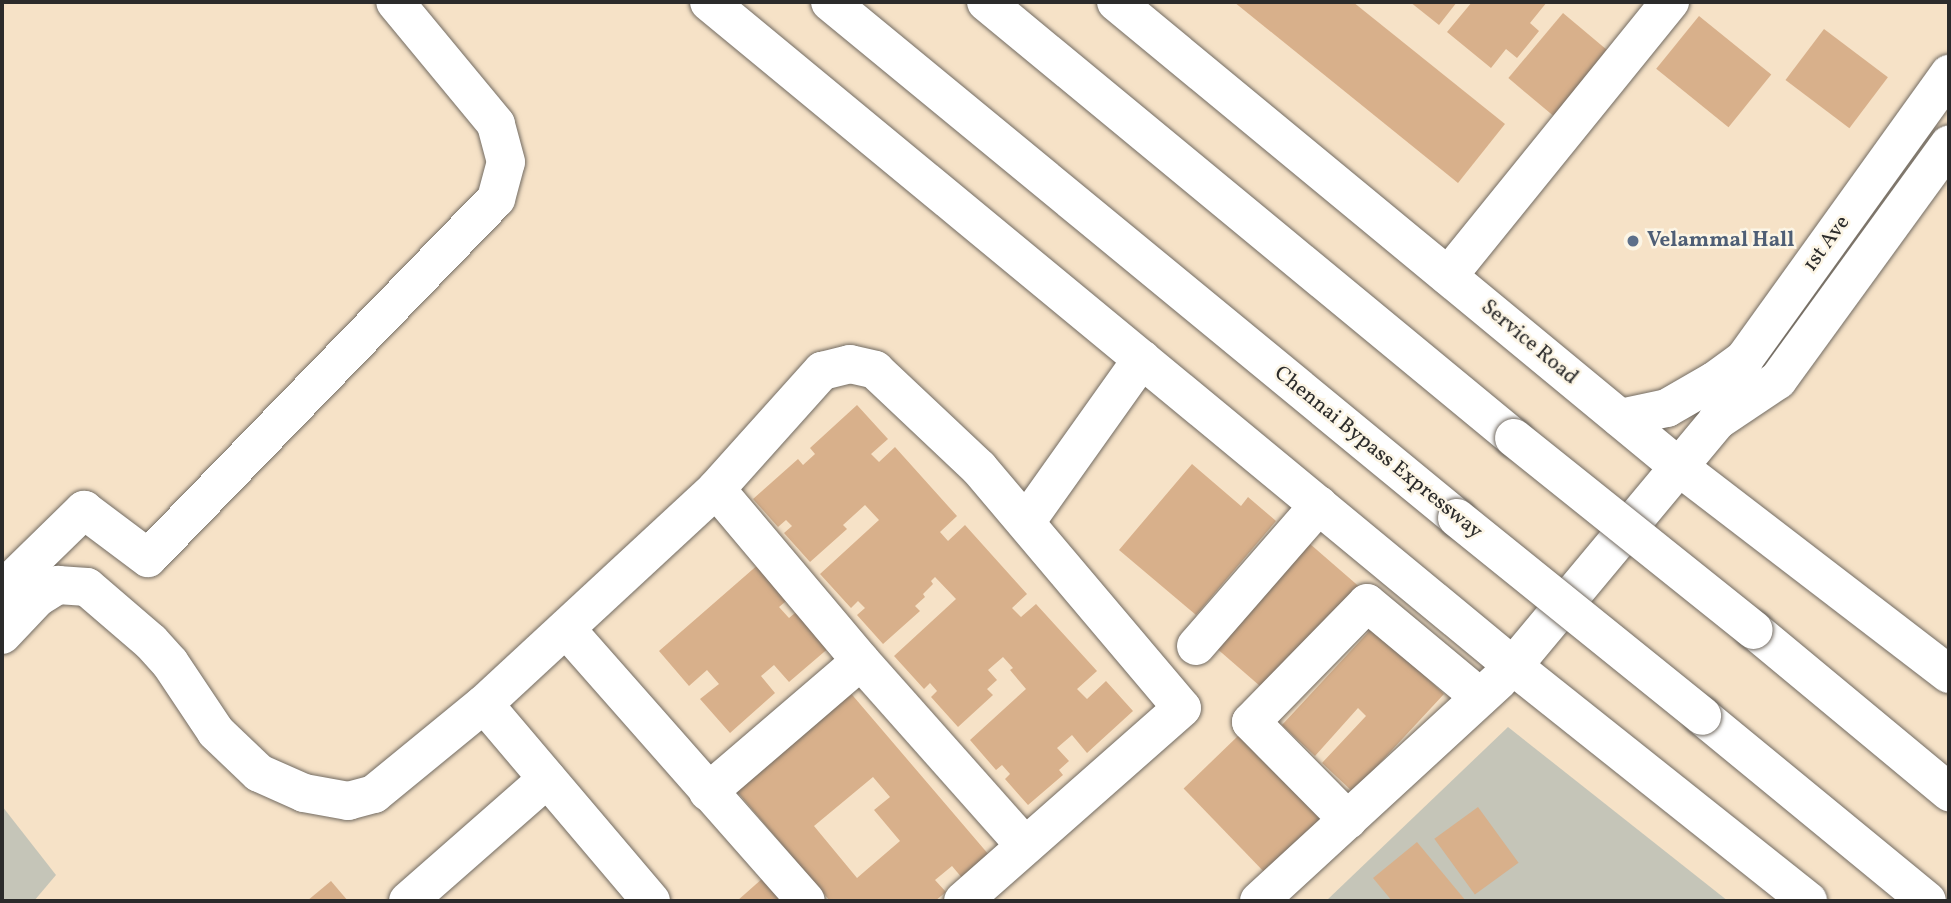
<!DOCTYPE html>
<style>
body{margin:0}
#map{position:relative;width:1951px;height:903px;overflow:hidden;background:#f6e2c7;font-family:Vollkorn,serif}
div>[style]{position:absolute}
.industrial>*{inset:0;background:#c5c5b8}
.building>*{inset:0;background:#d8b08b;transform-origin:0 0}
.roads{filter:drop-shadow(0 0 2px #726b62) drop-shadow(0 0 2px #726b62)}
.minor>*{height:38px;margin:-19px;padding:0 19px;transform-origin:19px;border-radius:19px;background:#fff}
.major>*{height:38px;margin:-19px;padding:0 19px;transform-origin:19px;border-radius:19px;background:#fff}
.highway>*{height:38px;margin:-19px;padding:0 19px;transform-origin:19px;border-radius:19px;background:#fff}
.bridges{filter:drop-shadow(0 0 2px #726b62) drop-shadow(0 0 2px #726b62)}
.highway-bridge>*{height:38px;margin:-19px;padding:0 19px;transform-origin:19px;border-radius:19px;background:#fff}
.dots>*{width:19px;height:19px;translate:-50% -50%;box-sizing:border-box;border:4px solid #fcf5e5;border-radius:50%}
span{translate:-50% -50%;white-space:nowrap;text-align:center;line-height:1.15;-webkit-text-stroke:5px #fcf5e5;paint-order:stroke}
.service-label{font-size:21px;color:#4e5e75;font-weight:700}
.left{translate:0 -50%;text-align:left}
.street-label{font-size:21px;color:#2b2b2b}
.frame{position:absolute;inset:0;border:4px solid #2b2b2b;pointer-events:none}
</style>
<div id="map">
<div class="industrial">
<div style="clip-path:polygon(1508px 727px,1728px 901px,1326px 901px)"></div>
<div style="clip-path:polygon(2px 806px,56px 875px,34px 901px,2px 901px)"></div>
</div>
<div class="building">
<div style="clip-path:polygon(1234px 2px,1353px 2px,1505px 124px,1458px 183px)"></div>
<div style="clip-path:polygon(1410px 2px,1457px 2px,1439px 25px)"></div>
<div style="clip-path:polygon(1472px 2px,1547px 2px,1530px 23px,1539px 31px,1517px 58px,1506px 49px,1491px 68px,1447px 32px)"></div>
<div style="left:1563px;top:13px;width:61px;height:85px;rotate:40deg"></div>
<div style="left:1699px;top:16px;width:93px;height:68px;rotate:39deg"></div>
<div style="left:1824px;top:29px;width:80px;height:64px;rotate:37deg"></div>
<div style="clip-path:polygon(857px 405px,888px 439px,871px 454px,879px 462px,895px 447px,957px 516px,940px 532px,948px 541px,965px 525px,1027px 594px,1012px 608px,1021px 617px,1036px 604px,1097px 671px,1077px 689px,1087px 699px,1106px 681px,1133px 711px,1087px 753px,1072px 735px,1057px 748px,1069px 761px,1059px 770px,1063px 775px,1028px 805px,1005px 779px,1010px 774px,1002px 765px,996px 770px,970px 740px,1026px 689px,1010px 670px,1013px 668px,1003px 657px,988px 670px,997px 680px,987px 689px,993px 695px,958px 727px,931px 697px,937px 691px,930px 683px,924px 689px,894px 656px,956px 599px,935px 577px,931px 581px,933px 584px,923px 594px,925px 597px,915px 606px,920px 611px,883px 644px,857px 615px,865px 608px,858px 601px,851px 608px,820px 574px,879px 520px,865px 505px,843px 525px,847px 529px,810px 562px,784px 533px,792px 526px,786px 520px,778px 527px,753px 499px,798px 459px,803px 465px,815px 454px,810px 448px)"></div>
<div style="clip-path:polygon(1192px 464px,1241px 506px,1248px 497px,1276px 521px,1196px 615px,1119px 550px)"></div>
<div style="left:1302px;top:537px;width:79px;height:140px;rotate:41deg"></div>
<div style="clip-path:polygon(767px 557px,797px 592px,779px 607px,789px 618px,807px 603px,838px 640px,789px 682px,774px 665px,761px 676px,775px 693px,730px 733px,700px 699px,719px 684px,707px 670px,689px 686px,659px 651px)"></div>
<div style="clip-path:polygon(1373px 627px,1444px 694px,1353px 792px,1322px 763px,1366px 716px,1358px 708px,1315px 756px,1282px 725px)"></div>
<div style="clip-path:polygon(evenodd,848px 690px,995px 862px,968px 885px,952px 866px,935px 880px,946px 892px,935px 901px,830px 901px,734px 788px,848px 690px,873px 777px,890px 797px,874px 810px,900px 841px,857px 878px,814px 826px,873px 777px)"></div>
<div style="left:1239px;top:735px;width:126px;height:77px;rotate:46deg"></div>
<div style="left:1478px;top:807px;width:69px;height:54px;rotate:54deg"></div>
<div style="clip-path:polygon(1417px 842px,1466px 901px,1392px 901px,1373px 878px)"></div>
<div style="clip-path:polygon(763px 878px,783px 901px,737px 901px)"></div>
<div style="clip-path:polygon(331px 881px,348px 901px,307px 901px)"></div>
</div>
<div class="roads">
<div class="minor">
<div style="left:709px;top:2px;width:1043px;rotate:39.55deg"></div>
<div style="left:1513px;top:666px;width:377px;rotate:38.5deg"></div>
<div style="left:1116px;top:2px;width:730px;rotate:39.55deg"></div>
<div style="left:1679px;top:467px;width:340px;rotate:37.5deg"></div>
<div style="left:1448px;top:276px;width:353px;rotate:-51deg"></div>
<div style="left:716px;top:489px;width:225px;rotate:49.9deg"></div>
<div style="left:861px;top:661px;width:247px;rotate:48.4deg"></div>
<div style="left:1026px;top:522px;width:200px;rotate:-54.6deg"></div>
<div style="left:2px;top:590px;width:115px;rotate:-44.3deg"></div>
<div style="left:84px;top:510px;width:80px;rotate:36.9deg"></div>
<div style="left:148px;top:558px;width:500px;rotate:-45.9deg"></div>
<div style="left:496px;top:199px;width:38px;rotate:-75deg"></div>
<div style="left:506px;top:162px;width:39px;rotate:-105deg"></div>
<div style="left:496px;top:124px;width:158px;rotate:-129.6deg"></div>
<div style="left:567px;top:630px;width:361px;rotate:48.6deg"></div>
<div style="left:2px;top:635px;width:51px;rotate:-46.6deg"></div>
<div style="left:37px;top:598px;width:25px;rotate:-32deg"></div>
<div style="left:58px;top:585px;width:29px;rotate:4deg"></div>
<div style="left:87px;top:587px;width:84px;rotate:40.7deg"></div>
<div style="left:151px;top:642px;width:28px;rotate:48deg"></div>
<div style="left:170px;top:663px;width:83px;rotate:56.3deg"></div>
<div style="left:216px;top:732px;width:59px;rotate:43.6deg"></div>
<div style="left:259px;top:773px;width:49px;rotate:24deg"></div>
<div style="left:304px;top:793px;width:45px;rotate:10.3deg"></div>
<div style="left:348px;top:801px;width:27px;rotate:-15deg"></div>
<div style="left:374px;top:794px;width:142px;rotate:-39.3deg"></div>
<div style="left:1196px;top:646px;width:187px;rotate:-48.9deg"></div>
<div style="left:708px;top:792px;width:201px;rotate:-40.6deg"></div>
<div style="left:1348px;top:820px;width:138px;rotate:-134.7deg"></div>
<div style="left:1251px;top:722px;width:166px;rotate:-45.7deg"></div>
<div style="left:1367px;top:603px;width:147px;rotate:39.8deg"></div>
<div style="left:408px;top:901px;width:185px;rotate:-41.3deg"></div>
<div style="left:651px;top:901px;width:258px;rotate:-130.3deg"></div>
<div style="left:484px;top:704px;width:316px;rotate:-42.8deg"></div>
<div style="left:716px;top:489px;width:159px;rotate:-48.1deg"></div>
<div style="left:822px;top:371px;width:29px;rotate:-14deg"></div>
<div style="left:850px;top:364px;width:26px;rotate:13deg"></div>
<div style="left:875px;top:370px;width:143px;rotate:43.3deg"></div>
<div style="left:979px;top:468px;width:314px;rotate:49.8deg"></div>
<div style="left:1182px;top:708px;width:292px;rotate:138.6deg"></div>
<div style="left:1259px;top:901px;width:326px;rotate:-42.6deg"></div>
</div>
<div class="major">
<div style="left:1620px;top:418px;width:48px;rotate:-12deg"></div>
<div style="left:1667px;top:408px;width:54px;rotate:-29.9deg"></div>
<div style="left:1714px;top:381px;width:36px;rotate:-36deg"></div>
<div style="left:1717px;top:421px;width:69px;rotate:-66deg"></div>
<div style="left:1745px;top:358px;width:350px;rotate:-54.3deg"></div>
<div style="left:1513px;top:666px;width:319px;rotate:-50.2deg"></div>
<div style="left:1717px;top:421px;width:73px;rotate:-33.9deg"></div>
<div style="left:1778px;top:380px;width:291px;rotate:-54deg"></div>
</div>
<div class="highway">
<div style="left:830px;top:2px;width:812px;rotate:39.45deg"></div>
<div style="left:986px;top:2px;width:685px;rotate:39.55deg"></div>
<div style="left:1754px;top:630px;width:254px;rotate:39.7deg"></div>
<div style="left:1702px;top:716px;width:291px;rotate:39.4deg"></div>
</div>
</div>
<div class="bridges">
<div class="highway-bridge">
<div style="left:1514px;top:438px;width:307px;rotate:38.7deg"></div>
<div style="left:1457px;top:518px;width:315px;rotate:38.9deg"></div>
</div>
</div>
<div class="dots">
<div style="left:1633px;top:241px;background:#5c6f8a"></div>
</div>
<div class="service-label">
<span class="left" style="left:1647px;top:241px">Velammal Hall</span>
</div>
<div class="street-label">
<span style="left:1827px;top:244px;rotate:-54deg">1st Ave</span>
<span style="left:1529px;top:343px;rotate:40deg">Service Road</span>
<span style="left:1378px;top:453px;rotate:39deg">Chennai Bypass Expressway</span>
</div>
<div class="frame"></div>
</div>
